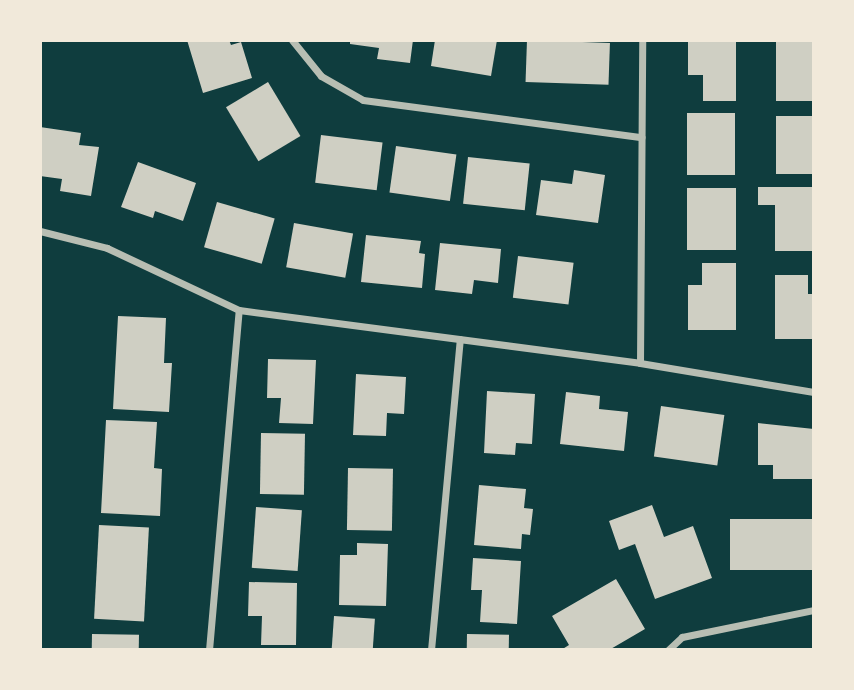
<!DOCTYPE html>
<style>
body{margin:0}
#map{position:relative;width:854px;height:690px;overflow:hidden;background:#0f3d3e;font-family:"Noto Serif",serif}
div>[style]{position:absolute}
.building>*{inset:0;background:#cfcfc3;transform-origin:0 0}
.minor>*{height:7px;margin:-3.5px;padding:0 3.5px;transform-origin:3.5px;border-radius:3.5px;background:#b8beb3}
span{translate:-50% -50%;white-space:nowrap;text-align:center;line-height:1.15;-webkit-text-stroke:6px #f1e9da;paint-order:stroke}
.frame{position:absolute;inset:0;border:42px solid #f1e9da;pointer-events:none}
</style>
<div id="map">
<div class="building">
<div style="clip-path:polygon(187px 40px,229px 40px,231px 45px,241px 42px,252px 78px,203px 93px)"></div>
<div style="clip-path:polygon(350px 40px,413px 40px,410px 63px,377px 59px,379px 48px,350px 44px)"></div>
<div style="clip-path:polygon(435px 40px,497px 40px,491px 76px,431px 66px)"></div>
<div style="left:527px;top:40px;width:83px;height:42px;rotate:2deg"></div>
<div style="clip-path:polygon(688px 40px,736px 40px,736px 101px,703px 101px,703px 75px,688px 75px)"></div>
<div style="left:776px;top:40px;width:38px;height:61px"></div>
<div style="left:268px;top:82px;width:63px;height:49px;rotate:59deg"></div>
<div style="left:687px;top:113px;width:48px;height:62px"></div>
<div style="left:776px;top:116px;width:38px;height:58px"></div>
<div style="clip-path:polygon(40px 127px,81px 133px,79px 145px,99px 147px,91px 196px,60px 191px,62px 179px,40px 176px)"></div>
<div style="left:321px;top:135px;width:62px;height:48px;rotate:7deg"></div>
<div style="left:396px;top:146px;width:61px;height:47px;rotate:8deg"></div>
<div style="left:468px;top:157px;width:62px;height:47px;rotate:6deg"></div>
<div style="clip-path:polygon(138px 162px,196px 183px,183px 221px,155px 211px,153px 218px,121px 207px)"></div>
<div style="clip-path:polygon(574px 170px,605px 175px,598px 223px,536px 215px,541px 180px,572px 184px)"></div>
<div style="clip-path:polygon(758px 187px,814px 187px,814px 251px,775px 251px,775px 205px,758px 205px)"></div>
<div style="left:687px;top:188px;width:49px;height:62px"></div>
<div style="left:217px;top:202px;width:60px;height:47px;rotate:16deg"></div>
<div style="left:294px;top:223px;width:60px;height:45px;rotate:10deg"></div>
<div style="clip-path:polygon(366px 235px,421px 241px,419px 253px,425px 254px,422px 288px,361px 282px)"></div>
<div style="clip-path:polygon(440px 243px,501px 249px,498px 283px,474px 280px,472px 294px,435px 290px)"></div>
<div style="left:518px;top:256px;width:56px;height:42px;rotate:7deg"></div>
<div style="clip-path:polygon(702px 263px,736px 263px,736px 330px,688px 330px,688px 285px,702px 285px)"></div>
<div style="clip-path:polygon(775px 275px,808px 275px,808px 294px,814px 294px,814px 339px,775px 339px)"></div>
<div style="clip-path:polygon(118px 316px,166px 318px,164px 363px,172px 363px,169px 412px,113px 409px)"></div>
<div style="clip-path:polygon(268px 359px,316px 360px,313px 424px,279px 423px,281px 398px,267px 398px)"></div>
<div style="clip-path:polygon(356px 374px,406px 377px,404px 414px,387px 413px,386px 436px,353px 435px)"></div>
<div style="clip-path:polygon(487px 391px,535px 394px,532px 444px,516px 443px,515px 455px,484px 453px)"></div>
<div style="clip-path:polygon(566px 392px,600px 396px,599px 409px,628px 412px,624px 451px,560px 444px)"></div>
<div style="left:661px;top:406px;width:64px;height:51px;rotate:8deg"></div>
<div style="clip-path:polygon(106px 420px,157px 422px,154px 468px,162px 469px,160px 516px,101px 513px)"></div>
<div style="clip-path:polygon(758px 423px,814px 429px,814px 479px,773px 479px,773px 465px,758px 465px)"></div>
<div style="left:261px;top:433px;width:44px;height:61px;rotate:1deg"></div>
<div style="left:348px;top:468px;width:45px;height:62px;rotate:1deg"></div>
<div style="clip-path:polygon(479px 485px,526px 489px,524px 508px,533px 509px,530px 535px,522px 534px,521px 549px,474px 545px)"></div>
<div style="clip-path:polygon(652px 505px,664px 537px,693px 526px,712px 578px,655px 599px,635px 544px,619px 550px,609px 521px)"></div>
<div style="left:256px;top:507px;width:46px;height:61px;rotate:4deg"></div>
<div style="left:814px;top:519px;width:51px;height:84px;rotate:90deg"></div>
<div style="left:99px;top:525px;width:50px;height:94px;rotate:3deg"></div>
<div style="clip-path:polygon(357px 543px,388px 544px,386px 606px,339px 605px,340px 555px,357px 555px)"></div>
<div style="clip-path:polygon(473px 558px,521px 561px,517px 624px,480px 622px,482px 590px,471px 590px)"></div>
<div style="clip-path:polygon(616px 579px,645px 629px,609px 650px,561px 650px,569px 645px,552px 616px)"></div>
<div style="clip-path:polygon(249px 582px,297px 583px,296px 645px,261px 645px,262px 616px,248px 616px)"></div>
<div style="left:334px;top:616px;width:41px;height:34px;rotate:4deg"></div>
<div style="left:92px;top:634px;width:47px;height:16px;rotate:1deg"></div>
<div style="left:467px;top:634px;width:42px;height:16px;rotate:1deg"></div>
</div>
<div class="minor">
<div style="left:292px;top:40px;width:46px;rotate:51.1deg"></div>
<div style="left:321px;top:76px;width:48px;rotate:29.7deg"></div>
<div style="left:363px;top:100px;width:281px;rotate:7.6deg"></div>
<div style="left:40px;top:231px;width:69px;rotate:14.2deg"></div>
<div style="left:107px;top:248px;width:146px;rotate:25.2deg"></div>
<div style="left:239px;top:310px;width:404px;rotate:7.5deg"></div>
<div style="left:640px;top:363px;width:176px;rotate:9.5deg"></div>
<div style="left:640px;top:363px;width:323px;rotate:-89.6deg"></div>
<div style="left:209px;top:650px;width:341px;rotate:-85deg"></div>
<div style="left:431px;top:650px;width:312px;rotate:-84.7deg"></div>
<div style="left:668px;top:650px;width:19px;rotate:-43deg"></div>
<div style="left:682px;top:637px;width:135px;rotate:-11.6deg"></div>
</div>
<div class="frame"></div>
</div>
